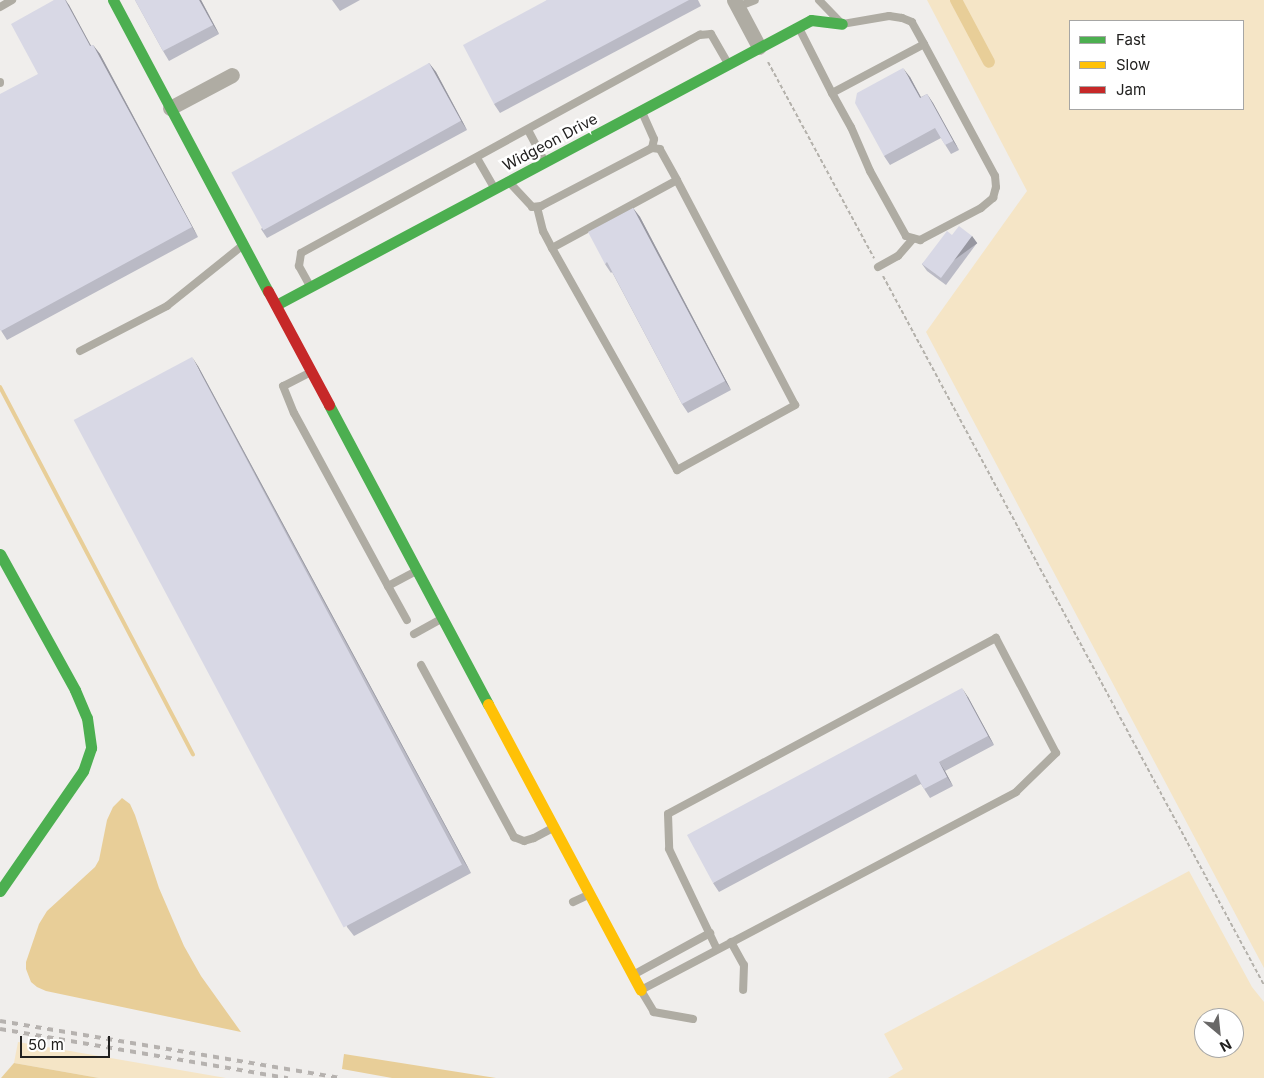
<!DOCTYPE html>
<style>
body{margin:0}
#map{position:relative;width:1264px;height:1078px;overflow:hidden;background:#f0eeec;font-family:Inter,sans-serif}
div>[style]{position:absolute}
.green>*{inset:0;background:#f5e5c6}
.water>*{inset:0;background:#e8ce98}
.stream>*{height:4px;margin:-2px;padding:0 2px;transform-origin:2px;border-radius:2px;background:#e8ce98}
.canal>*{height:12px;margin:-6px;padding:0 6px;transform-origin:6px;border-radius:6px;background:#e8ce98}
.path>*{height:2px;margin-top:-1px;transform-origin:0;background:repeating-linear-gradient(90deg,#b4b1ab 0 4px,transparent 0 6.5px)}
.lane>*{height:8px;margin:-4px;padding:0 4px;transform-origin:4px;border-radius:4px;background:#afaca3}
.street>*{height:15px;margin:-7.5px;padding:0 7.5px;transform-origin:7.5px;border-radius:7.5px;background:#afaca3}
.fast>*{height:11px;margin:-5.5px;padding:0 5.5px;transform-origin:5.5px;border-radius:5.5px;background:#4caf50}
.slow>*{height:11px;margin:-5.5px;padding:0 5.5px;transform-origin:5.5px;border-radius:5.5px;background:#ffc107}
.jam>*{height:11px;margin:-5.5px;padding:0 5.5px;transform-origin:5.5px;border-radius:5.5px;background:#c62828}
.rail>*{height:4px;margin-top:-2px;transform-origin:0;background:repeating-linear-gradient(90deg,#b6b2af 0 6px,transparent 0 12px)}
.wall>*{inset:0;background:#babac5}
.shaded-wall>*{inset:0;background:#9797a0;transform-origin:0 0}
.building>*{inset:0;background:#d8d8e5;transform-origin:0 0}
span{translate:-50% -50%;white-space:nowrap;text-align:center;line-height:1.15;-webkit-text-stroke:5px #fff;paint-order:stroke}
.street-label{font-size:15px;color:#21201f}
.legend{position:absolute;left:1069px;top:20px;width:175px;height:90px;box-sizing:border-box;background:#fff;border:1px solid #a6a6a5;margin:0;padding:6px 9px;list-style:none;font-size:15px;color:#21201f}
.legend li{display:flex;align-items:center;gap:10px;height:25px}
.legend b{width:25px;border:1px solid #a6a6a5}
.north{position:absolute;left:1194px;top:1008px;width:50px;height:50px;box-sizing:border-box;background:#fff;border:1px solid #a6a6a5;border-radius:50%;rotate:152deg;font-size:14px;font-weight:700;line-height:20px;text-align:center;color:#21201f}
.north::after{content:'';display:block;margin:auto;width:18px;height:22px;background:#696867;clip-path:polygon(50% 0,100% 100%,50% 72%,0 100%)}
.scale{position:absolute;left:20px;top:1036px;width:90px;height:22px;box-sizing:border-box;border:2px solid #21201f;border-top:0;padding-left:6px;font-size:15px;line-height:18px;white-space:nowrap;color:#21201f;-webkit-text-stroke:4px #fff;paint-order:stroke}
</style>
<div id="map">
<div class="green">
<div style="clip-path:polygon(evenodd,927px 0,1264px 0,1264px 968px,926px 332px,1027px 191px,927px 0,1070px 21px,1243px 21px,1243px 109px,1070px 109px,1070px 21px)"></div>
<div style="clip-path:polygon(evenodd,1189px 871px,1252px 987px,1264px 1002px,1264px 1078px,888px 1078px,903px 1069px,884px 1034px,1189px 871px,1204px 1018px,1234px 1018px,1234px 1048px,1204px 1048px,1204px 1018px)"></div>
<div style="clip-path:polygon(18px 1042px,226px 1078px,99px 1078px,14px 1063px)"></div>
</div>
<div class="water">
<div style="clip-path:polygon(122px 798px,130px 804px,135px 815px,159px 888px,184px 946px,201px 976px,241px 1032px,46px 991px,37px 987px,31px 982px,26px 969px,26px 962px,39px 924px,47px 911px,95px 867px,99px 860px,107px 820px,113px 807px)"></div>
<div style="clip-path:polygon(344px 1054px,496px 1078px,392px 1078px,342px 1069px)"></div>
<div style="clip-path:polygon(14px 1063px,99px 1078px,1px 1078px)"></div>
</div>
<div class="stream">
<div style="left:0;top:387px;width:415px;rotate:62.3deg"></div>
</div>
<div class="canal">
<div style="left:956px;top:0;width:70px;rotate:62deg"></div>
</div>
<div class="path">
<div style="left:768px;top:62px;width:223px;rotate:61.6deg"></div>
<div style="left:883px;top:276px;width:805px;rotate:61.75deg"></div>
</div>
<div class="lane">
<div style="left:0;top:7px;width:14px;rotate:-30deg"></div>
<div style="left:737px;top:7px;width:19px;rotate:-21deg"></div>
<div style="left:799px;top:28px;width:73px;rotate:63.1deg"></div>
<div style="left:832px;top:93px;width:104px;rotate:-28deg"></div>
<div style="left:924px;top:44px;width:25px;rotate:-119deg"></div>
<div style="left:912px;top:22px;width:11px;rotate:-158deg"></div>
<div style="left:902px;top:18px;width:13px;rotate:-171deg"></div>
<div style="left:889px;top:16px;width:48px;rotate:170.3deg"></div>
<div style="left:842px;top:24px;width:33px;rotate:-134deg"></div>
<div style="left:0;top:82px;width:1px;rotate:90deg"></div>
<div style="left:832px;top:93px;width:39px;rotate:61deg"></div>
<div style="left:851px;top:127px;width:48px;rotate:66.6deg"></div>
<div style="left:870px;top:171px;width:74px;rotate:61deg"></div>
<div style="left:906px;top:236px;width:15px;rotate:16deg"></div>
<div style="left:920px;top:240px;width:69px;rotate:-27.7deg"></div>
<div style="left:981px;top:208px;width:16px;rotate:-40deg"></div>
<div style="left:993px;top:198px;width:11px;rotate:-75deg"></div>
<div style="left:996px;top:187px;width:11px;rotate:-95deg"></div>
<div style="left:995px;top:176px;width:150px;rotate:-118.3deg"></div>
<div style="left:528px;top:130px;width:36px;rotate:62deg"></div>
<div style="left:477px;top:158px;width:34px;rotate:60deg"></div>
<div style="left:508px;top:181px;width:35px;rotate:47deg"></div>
<div style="left:532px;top:207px;width:9px;rotate:-6deg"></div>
<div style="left:541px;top:206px;width:125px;rotate:-27.6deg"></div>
<div style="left:652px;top:148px;width:9px;rotate:-77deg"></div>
<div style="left:654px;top:139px;width:30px;rotate:-114deg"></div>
<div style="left:537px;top:207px;width:25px;rotate:76deg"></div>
<div style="left:543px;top:231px;width:19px;rotate:62deg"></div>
<div style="left:552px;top:248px;width:142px;rotate:-28.5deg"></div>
<div style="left:677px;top:180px;width:35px;rotate:-119deg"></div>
<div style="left:660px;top:149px;width:8px;rotate:-173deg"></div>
<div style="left:552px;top:248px;width:255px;rotate:60.6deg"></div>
<div style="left:677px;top:470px;width:135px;rotate:-28.8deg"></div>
<div style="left:795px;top:405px;width:254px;rotate:-117.7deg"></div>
<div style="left:878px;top:267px;width:23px;rotate:-29deg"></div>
<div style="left:898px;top:256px;width:23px;rotate:-49deg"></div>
<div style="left:310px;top:286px;width:23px;rotate:-119deg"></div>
<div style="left:299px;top:266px;width:13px;rotate:-81deg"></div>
<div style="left:301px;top:253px;width:455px;rotate:-28.7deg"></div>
<div style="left:700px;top:35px;width:11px;rotate:-5deg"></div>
<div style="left:711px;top:34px;width:34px;rotate:60deg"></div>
<div style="left:80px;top:351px;width:98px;rotate:-27.3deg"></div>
<div style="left:167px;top:306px;width:96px;rotate:-38.7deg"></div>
<div style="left:311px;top:372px;width:31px;rotate:153deg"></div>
<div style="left:283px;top:386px;width:29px;rotate:68deg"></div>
<div style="left:294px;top:413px;width:197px;rotate:61.5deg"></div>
<div style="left:388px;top:586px;width:32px;rotate:-28deg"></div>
<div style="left:388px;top:586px;width:39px;rotate:61deg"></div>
<div style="left:414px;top:634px;width:31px;rotate:-29deg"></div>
<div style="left:421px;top:665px;width:196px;rotate:61.6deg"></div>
<div style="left:514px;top:837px;width:11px;rotate:22deg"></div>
<div style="left:524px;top:841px;width:10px;rotate:-17deg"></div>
<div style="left:534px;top:838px;width:21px;rotate:-28deg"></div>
<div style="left:573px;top:902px;width:17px;rotate:-25deg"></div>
<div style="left:731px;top:942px;width:26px;rotate:61deg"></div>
<div style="left:744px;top:965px;width:25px;rotate:92deg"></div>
<div style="left:633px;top:975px;width:88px;rotate:-28.6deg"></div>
<div style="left:693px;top:1019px;width:40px;rotate:-170deg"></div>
<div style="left:654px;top:1012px;width:26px;rotate:-121deg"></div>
<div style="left:641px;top:990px;width:424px;rotate:-27.8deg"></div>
<div style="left:1016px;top:792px;width:56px;rotate:-44.3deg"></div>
<div style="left:1056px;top:753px;width:130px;rotate:-117.6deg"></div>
<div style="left:996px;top:638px;width:372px;rotate:151.8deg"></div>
<div style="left:668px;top:814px;width:35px;rotate:88deg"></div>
<div style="left:669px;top:849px;width:111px;rotate:64.4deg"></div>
</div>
<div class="street">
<div style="left:734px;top:0;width:53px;rotate:62deg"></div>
<div style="left:170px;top:108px;width:70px;rotate:-28deg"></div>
</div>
<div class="fast">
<div style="left:113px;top:0;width:330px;rotate:62deg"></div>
<div style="left:276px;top:305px;width:606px;rotate:-28.04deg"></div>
<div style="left:811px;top:20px;width:31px;rotate:7deg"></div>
<div style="left:329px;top:405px;width:339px;rotate:62deg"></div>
<div style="left:0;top:554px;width:155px;rotate:61.1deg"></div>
<div style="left:75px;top:690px;width:30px;rotate:67deg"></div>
<div style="left:87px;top:718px;width:30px;rotate:82deg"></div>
<div style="left:91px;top:748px;width:24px;rotate:109deg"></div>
<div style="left:83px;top:771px;width:146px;rotate:124.7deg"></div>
</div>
<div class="slow">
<div style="left:488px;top:704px;width:324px;rotate:61.9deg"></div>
</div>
<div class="jam">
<div style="left:268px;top:291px;width:129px;rotate:61.8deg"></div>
</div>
<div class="rail">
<div style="left:0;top:1021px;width:345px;rotate:9.5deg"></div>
<div style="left:0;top:1029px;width:292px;rotate:9.7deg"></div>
</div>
<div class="wall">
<div style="clip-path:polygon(54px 0,66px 0,91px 46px,93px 45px,100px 54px,198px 237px,7px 340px,0 329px,38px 74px)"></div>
<div style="clip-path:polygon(135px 0,201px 0,219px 34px,169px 61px,163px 51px)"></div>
<div style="clip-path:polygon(332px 0,360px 0,340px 11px)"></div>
<div style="clip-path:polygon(547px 0,698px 0,701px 6px,500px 113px,494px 104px)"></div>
<div style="clip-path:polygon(429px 63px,436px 72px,467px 130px,267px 238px,261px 229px)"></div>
<div style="clip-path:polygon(910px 77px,921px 97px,927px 94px,933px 103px,959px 150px,951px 154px,941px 138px,890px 165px,884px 156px)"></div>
<div style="clip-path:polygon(633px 208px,640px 217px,731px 390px,688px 413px,682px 404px,612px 272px,611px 273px,605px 264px)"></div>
<div style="clip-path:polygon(952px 235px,972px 236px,977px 243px,946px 285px,927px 271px,922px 264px)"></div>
<div style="clip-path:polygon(198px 366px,471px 873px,354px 936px,347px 927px)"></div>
<div style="clip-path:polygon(968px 697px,994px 745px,945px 771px,953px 786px,930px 798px,921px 784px,719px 892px,713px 883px)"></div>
</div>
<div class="shaded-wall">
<div style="clip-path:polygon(65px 0,69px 5px,96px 55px,90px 46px)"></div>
<div style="clip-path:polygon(199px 0,201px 0,219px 34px,213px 25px)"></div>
<div style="clip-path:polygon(93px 45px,100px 54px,198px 237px,192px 227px)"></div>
<div style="clip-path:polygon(429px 63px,436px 72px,467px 130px,461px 121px)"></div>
<div style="clip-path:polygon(903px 68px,910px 77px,926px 107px,920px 98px)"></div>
<div style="clip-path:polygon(927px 94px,933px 103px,959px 150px,953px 141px)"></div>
<div style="clip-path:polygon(633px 208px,640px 217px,731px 390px,725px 381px)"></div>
<div style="left:972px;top:236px;width:9px;height:52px;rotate:54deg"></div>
<div style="clip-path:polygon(192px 357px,198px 366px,471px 873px,465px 863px)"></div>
<div style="clip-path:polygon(962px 688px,968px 697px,994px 745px,988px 736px)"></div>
<div style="clip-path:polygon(939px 762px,945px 771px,953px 786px,947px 777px)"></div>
</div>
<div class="building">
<div style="clip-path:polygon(54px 0,65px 0,90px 46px,93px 45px,192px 227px,1px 331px,0 329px,0 94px,38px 74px,11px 24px)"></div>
<div style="clip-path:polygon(135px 0,199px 0,213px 25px,163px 51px)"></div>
<div style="clip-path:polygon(547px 0,689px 0,494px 104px,463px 45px)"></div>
<div style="left:429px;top:63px;width:66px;height:226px;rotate:61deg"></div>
<div style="clip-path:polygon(903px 68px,920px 98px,927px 94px,953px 141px,945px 145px,935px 128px,884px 156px,855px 103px,857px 93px)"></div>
<div style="clip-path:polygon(633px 208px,725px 381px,682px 404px,607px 262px,605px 264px,588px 232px)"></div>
<div style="clip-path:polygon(959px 226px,972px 236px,941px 278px,922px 264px,947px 231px,952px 235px)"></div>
<div style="left:192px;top:357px;width:575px;height:134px;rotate:62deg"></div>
<div style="clip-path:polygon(962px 688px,988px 736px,939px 762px,947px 777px,924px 789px,916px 774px,713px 883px,687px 835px)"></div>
</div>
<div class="street-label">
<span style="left:550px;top:142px;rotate:-28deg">Widgeon Drive</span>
</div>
<ul class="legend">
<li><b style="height:6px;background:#4caf50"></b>Fast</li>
<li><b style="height:6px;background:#ffc107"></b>Slow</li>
<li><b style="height:6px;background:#c62828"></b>Jam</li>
</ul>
<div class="north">N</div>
<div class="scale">50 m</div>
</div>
